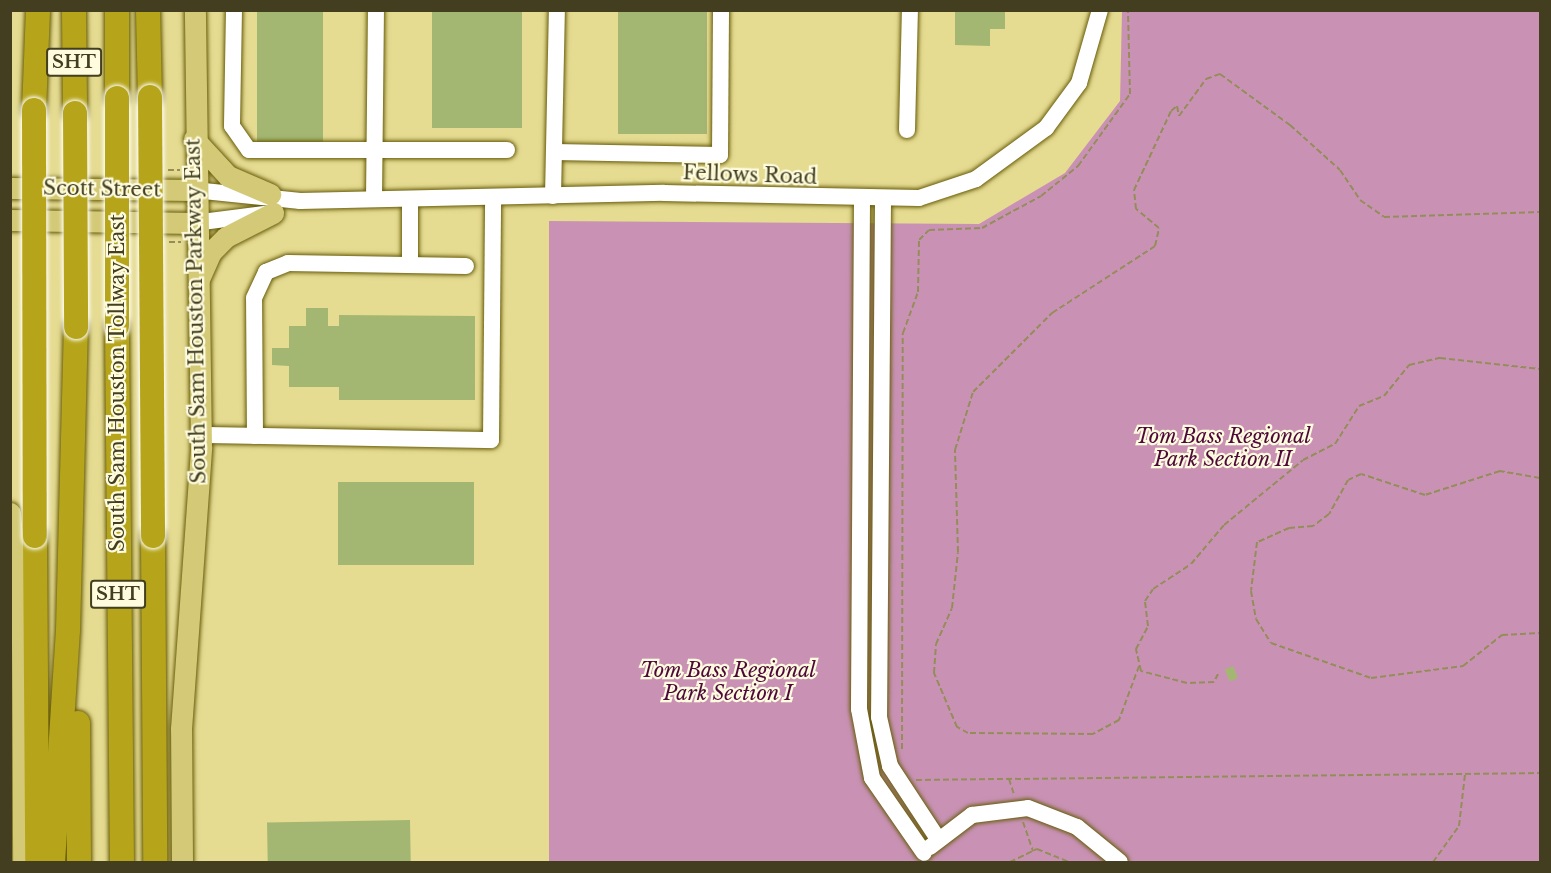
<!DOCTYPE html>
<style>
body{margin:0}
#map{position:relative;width:1551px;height:873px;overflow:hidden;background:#e5db91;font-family:"Libre Baskerville",serif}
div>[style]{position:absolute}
.green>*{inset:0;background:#c992b5}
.building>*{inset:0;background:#a4b772;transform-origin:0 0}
.path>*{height:2px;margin-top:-1px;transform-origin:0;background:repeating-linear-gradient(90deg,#948d59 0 6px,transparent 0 9px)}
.roads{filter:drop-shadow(0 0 2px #675c09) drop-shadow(0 0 2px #675c09)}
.minor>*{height:16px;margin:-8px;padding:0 8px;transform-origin:8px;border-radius:8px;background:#fff}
.major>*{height:21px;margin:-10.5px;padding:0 10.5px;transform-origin:10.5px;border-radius:10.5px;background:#d3c976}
.highway>*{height:24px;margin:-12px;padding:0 12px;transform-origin:12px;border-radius:12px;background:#b6a51a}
.bridges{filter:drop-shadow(0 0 2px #fff) drop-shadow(0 0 2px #fff)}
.highway-bridge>*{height:24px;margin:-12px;padding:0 12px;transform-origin:12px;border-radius:12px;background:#b6a51a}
span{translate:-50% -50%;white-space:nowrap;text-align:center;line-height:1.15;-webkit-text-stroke:4.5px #fefbde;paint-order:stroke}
.shield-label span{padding:2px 4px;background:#fefbde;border:2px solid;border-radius:4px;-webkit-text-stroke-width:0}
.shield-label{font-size:18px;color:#423e1f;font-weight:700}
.street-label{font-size:20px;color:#423e1f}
.park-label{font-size:20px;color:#4d083b;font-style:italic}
.frame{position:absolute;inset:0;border:12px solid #423e1f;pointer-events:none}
</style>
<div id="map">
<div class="green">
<div style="clip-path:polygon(1122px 11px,1540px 11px,1540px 862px,549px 862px,549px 221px,979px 224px,1065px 173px,1120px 101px)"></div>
</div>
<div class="building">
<div style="left:257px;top:10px;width:66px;height:134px"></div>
<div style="left:432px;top:10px;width:90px;height:118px"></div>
<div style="left:618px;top:10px;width:89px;height:124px"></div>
<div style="clip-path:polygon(955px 10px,1005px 10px,1005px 29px,990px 29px,990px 46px,955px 45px)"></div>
<div style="clip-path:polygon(306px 308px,328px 308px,328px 326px,339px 326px,339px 315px,475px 316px,475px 400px,339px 400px,339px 387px,289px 387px,289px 366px,272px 365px,272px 348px,289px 348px,289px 326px,306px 326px)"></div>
<div style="left:338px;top:482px;width:136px;height:83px"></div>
<div style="left:1233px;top:666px;width:13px;height:9px;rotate:67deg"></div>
<div style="left:410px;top:820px;width:42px;height:143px;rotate:89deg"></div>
</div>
<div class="path">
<div style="left:168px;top:170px;width:12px"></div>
<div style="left:169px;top:242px;width:12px"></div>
<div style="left:1540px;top:478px;width:41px;rotate:-170.1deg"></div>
<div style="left:1500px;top:471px;width:79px;rotate:162.3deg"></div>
<div style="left:1425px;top:495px;width:67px;rotate:-161.8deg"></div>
<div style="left:1361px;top:474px;width:14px;rotate:155deg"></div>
<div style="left:1348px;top:480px;width:39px;rotate:119deg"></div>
<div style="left:1329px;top:514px;width:20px;rotate:143deg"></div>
<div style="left:1313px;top:526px;width:24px;rotate:175deg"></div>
<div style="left:1289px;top:528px;width:35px;rotate:156deg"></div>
<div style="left:1257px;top:542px;width:49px;rotate:97deg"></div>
<div style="left:1251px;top:591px;width:28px;rotate:80deg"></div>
<div style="left:1256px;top:619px;width:28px;rotate:58deg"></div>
<div style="left:1271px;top:643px;width:106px;rotate:19.3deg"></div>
<div style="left:1371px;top:678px;width:93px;rotate:-7.4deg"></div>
<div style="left:1463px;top:666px;width:50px;rotate:-38.5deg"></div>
<div style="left:1502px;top:635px;width:38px;rotate:-3deg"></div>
<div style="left:1139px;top:666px;width:58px;rotate:110.3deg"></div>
<div style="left:1119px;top:720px;width:30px;rotate:152deg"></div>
<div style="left:1093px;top:734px;width:125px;rotate:-179.5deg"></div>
<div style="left:968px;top:733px;width:13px;rotate:-151deg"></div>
<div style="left:957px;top:727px;width:59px;rotate:-113.1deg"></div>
<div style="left:934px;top:673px;width:29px;rotate:-86deg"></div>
<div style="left:936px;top:644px;width:39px;rotate:-66deg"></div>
<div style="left:952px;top:608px;width:56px;rotate:-83.9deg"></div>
<div style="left:958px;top:552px;width:102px;rotate:-91.7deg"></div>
<div style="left:955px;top:450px;width:61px;rotate:-72.8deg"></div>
<div style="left:973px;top:392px;width:112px;rotate:-45deg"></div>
<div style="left:1052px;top:313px;width:123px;rotate:-33deg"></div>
<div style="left:1155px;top:246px;width:18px;rotate:-77deg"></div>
<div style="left:1159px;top:228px;width:30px;rotate:-140deg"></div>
<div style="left:1136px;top:209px;width:19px;rotate:-96deg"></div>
<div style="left:1134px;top:190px;width:87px;rotate:-64.9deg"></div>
<div style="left:1171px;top:111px;width:8px;rotate:-40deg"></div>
<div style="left:1177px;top:106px;width:10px;rotate:79deg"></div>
<div style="left:1179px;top:116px;width:46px;rotate:-53.9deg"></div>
<div style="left:1206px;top:79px;width:15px;rotate:-20deg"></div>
<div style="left:1220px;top:74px;width:87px;rotate:36.1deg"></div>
<div style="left:1290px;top:125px;width:67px;rotate:42deg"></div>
<div style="left:1340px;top:170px;width:36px;rotate:56deg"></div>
<div style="left:1360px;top:200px;width:29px;rotate:35deg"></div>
<div style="left:1384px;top:217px;width:156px;rotate:-1.8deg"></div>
<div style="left:1218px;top:674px;width:9px;rotate:117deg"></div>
<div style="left:1214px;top:682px;width:27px;rotate:178deg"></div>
<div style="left:1187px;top:683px;width:48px;rotate:-165.4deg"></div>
<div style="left:1141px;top:671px;width:23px;rotate:-103deg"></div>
<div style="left:1136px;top:649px;width:26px;rotate:-62deg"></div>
<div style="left:1148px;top:626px;width:25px;rotate:-97deg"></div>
<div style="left:1145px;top:601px;width:14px;rotate:-56deg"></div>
<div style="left:1153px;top:589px;width:45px;rotate:-33.3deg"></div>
<div style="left:1191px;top:564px;width:51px;rotate:-49.8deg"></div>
<div style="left:1224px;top:525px;width:102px;rotate:-39.4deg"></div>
<div style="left:1303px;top:460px;width:36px;rotate:-27deg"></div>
<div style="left:1335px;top:444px;width:45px;rotate:-57.7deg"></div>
<div style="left:1359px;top:406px;width:27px;rotate:-22deg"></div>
<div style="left:1384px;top:396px;width:40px;rotate:-51deg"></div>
<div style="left:1409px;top:365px;width:32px;rotate:-13deg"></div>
<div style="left:1440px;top:358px;width:101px;rotate:6.3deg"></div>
<div style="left:902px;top:749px;width:416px;rotate:-89.9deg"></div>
<div style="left:903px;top:333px;width:44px;rotate:-69.9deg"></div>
<div style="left:918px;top:292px;width:52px;rotate:-88.9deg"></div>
<div style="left:919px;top:240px;width:14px;rotate:-45deg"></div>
<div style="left:929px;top:230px;width:53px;rotate:-2.2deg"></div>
<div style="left:982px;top:228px;width:67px;rotate:-28.5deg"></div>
<div style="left:1041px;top:196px;width:48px;rotate:-39deg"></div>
<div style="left:1078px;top:166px;width:89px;rotate:-54.2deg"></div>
<div style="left:1130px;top:94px;width:84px;rotate:-91.4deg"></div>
<div style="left:1009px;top:779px;width:16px;rotate:72deg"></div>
<div style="left:916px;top:780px;width:624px;rotate:-0.64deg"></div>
<div style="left:1023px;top:822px;width:31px;rotate:71deg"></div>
<div style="left:1010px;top:862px;width:30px;rotate:-26deg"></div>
<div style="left:1037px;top:849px;width:35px;rotate:22deg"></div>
<div style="left:1433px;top:862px;width:44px;rotate:-54.2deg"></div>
<div style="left:1459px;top:826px;width:52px;rotate:-83.4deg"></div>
</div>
<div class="roads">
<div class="minor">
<div style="left:234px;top:10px;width:116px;rotate:91deg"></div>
<div style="left:232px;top:126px;width:29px;rotate:55deg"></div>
<div style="left:249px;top:150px;width:258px"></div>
<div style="left:907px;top:130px;width:120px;rotate:-88.6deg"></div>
<div style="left:554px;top:152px;width:166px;rotate:1deg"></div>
<div style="left:720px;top:155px;width:145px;rotate:-89.6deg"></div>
<div style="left:194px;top:190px;width:107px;rotate:5.9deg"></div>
<div style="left:300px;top:201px;width:364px;rotate:-1.3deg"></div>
<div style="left:664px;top:193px;width:255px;rotate:1.1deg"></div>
<div style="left:919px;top:198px;width:60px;rotate:-18.4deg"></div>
<div style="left:976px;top:179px;width:87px;rotate:-36.1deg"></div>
<div style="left:1046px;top:128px;width:56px;rotate:-53.7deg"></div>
<div style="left:1079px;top:83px;width:76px;rotate:-74deg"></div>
<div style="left:553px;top:196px;width:186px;rotate:-88.8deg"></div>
<div style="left:374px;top:199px;width:189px;rotate:-89.4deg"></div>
<div style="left:410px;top:199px;width:66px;rotate:90deg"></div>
<div style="left:862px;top:200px;width:509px;rotate:90.34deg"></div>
<div style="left:859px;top:709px;width:70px;rotate:79.3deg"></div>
<div style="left:872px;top:778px;width:91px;rotate:55.3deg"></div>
<div style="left:883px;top:201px;width:516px;rotate:90.44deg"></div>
<div style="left:879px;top:717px;width:50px;rotate:77.3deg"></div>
<div style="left:890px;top:766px;width:87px;rotate:56.7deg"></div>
<div style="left:194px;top:223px;width:71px;rotate:-7.3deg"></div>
<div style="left:201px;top:435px;width:290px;rotate:1deg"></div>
<div style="left:491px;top:440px;width:243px;rotate:-89.5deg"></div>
<div style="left:255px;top:436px;width:138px;rotate:-90.4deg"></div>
<div style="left:254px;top:298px;width:29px;rotate:-65deg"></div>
<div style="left:266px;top:272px;width:24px;rotate:-22deg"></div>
<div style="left:288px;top:263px;width:178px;rotate:1deg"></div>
<div style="left:930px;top:847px;width:53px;rotate:-37.3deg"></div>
<div style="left:972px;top:815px;width:56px;rotate:-7.1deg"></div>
<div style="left:1028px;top:808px;width:53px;rotate:21.2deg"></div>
<div style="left:1077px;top:827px;width:55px;rotate:39.1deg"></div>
</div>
<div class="major">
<div style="left:194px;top:139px;width:50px;rotate:47.4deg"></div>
<div style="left:228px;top:176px;width:46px;rotate:23.2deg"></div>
<div style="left:10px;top:188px;width:184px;rotate:0.6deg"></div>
<div style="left:10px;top:220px;width:184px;rotate:0.9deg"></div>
<div style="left:199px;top:279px;width:30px;rotate:-66deg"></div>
<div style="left:211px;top:252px;width:21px;rotate:-45deg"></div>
<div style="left:226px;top:237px;width:53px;rotate:-27.1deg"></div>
<div style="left:10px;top:513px;width:130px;rotate:84.7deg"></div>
<div style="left:22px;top:642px;width:220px;rotate:89.7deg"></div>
<div style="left:182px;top:862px;width:133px;rotate:-90.4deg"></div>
<div style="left:181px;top:729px;width:283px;rotate:-85.9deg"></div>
<div style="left:201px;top:447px;width:437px;rotate:-90.8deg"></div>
</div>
<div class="highway">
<div style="left:74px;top:10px;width:103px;rotate:89.4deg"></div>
<div style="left:117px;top:10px;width:88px;rotate:90deg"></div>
<div style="left:148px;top:10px;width:87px;rotate:88.7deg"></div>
<div style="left:34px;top:110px;width:100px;rotate:-87.7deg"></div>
<div style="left:117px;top:326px;width:536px;rotate:89.47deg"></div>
<div style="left:35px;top:536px;width:326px;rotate:89.6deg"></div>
<div style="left:153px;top:536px;width:326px;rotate:89.6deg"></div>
<div style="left:78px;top:723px;width:139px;rotate:89.6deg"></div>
<div style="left:53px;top:862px;width:232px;rotate:-86.3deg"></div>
<div style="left:68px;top:630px;width:303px;rotate:-88.5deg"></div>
</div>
</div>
<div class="bridges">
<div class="highway-bridge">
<div style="left:150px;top:97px;width:439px;rotate:89.6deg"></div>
<div style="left:34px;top:110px;width:426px;rotate:89.9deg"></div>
<div style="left:75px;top:113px;width:214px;rotate:89.7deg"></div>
<div style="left:117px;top:326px;width:228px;rotate:-90deg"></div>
</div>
</div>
<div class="shield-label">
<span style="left:74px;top:62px">SHT</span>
<span style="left:118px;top:594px">SHT</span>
</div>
<div class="street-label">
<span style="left:750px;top:175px;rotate:2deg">Fellows Road</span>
<span style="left:102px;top:189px;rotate:1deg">Scott Street</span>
<span style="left:196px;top:311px;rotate:-91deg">South Sam Houston Parkway East</span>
<span style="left:117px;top:383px;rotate:-90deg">South Sam Houston Tollway East</span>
</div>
<div class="park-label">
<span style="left:1223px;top:448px">Tom Bass Regional<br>Park Section II</span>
<span style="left:728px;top:682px">Tom Bass Regional<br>Park Section I</span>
</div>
<div class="frame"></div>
</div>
